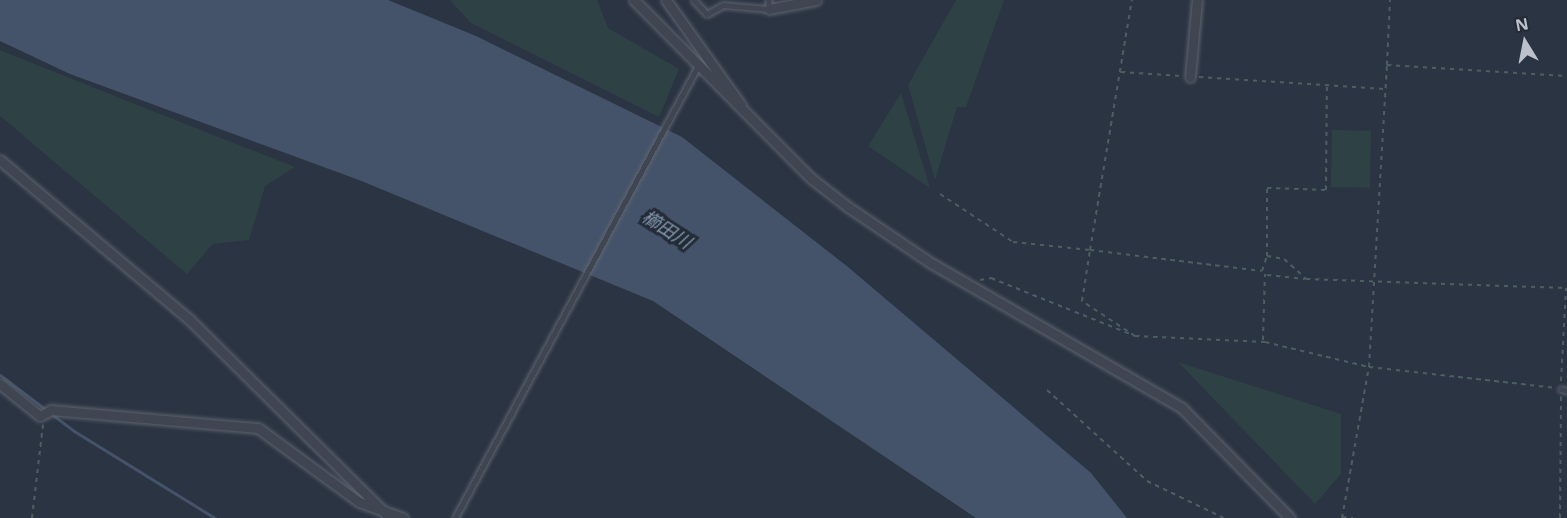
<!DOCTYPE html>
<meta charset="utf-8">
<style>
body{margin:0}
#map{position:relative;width:1567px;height:518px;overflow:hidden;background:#2b3442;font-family:"Noto Sans","Noto Sans JP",sans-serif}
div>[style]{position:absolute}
.green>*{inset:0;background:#2e4144;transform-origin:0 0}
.water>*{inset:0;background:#44536a}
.stream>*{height:3px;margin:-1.5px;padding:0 1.5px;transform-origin:1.5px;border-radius:1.5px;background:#44536a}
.path>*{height:2px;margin-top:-1px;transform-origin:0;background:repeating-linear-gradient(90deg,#4d5e61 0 4.5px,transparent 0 9px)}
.roads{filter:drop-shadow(0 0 2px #5d646f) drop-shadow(0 0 2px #5d646f)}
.lane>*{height:4.5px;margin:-2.25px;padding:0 2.25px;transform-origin:2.25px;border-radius:2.25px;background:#3f4652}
.street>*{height:9px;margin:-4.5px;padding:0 4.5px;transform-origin:4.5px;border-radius:4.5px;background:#3f4652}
span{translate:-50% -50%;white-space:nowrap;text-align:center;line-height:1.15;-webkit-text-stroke:6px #232b37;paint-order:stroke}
.water-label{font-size:18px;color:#8697af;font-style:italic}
.north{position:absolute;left:1495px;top:12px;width:60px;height:60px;-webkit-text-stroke:4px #232b37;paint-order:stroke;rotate:350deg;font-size:16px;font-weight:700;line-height:24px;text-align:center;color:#bcc1cb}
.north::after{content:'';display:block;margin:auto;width:21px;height:27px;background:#bcc1cb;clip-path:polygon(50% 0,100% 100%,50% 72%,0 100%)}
</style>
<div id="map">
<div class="green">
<div style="clip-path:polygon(450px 0,597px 0,608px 28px,679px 69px,659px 117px,471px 23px)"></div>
<div style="clip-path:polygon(956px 0,1004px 0,966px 107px,957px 107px,935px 180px,908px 85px)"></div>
<div style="clip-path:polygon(0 50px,145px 108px,295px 167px,265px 186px,249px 240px,213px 244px,187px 274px,0 116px)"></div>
<div style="clip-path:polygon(901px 93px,930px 188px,868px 146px)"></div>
<div style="left:1332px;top:130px;width:39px;height:57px;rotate:1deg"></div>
<div style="clip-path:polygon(1178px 362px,1341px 414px,1341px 474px,1315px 504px)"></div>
</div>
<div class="water">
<div style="clip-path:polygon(0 0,388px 0,476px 36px,682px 137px,848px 267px,1091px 473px,1127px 518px,976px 518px,653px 301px,359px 180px,70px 74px,0 41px)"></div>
</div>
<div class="stream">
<div style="left:0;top:375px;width:93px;rotate:37.1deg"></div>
<div style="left:74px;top:431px;width:166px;rotate:31.7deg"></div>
</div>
<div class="path">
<div style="left:1387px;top:65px;width:65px;rotate:-87.4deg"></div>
<div style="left:1121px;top:72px;width:60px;rotate:3.8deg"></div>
<div style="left:1199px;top:77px;width:186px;rotate:3.7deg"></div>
<div style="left:940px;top:194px;width:87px;rotate:33.3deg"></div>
<div style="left:1013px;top:242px;width:77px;rotate:5.9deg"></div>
<div style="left:1090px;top:250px;width:254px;rotate:-80.5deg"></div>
<div style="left:1267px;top:256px;width:68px;rotate:-90deg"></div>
<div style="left:1267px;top:188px;width:59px;rotate:1.9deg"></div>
<div style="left:1326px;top:190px;width:105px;rotate:-89.5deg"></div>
<div style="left:1267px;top:275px;width:38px;rotate:6deg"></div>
<div style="left:980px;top:280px;width:11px;rotate:-10deg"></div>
<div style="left:991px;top:278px;width:155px;rotate:21.9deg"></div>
<div style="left:1135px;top:336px;width:130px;rotate:2.6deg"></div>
<div style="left:1265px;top:342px;width:107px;rotate:13.5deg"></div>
<div style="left:1369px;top:367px;width:187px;rotate:6.4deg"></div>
<div style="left:1135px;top:336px;width:64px;rotate:-146.6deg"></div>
<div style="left:1082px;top:301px;width:52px;rotate:-81.1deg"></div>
<div style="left:1090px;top:250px;width:173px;rotate:7deg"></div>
<div style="left:1262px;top:271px;width:16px;rotate:-72deg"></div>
<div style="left:1267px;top:256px;width:17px;rotate:10deg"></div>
<div style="left:1284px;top:259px;width:30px;rotate:42deg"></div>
<div style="left:1306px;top:279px;width:261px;rotate:2deg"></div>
<div style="left:1263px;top:340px;width:66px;rotate:-88.3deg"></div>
<div style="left:1561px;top:381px;width:93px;rotate:-86.9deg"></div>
<div style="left:1047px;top:390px;width:135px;rotate:42.3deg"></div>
<div style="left:1147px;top:481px;width:85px;rotate:25.7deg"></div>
<div style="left:1342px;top:517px;width:11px;rotate:5deg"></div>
<div style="left:32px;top:518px;width:94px;rotate:-83.3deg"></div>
<div style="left:1342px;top:518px;width:153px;rotate:-79.9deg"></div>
<div style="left:1369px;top:367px;width:303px;rotate:-86.6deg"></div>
<div style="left:1387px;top:65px;width:180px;rotate:3.5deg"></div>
<div style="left:1560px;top:518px;width:122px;rotate:-89.5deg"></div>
</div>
<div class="roads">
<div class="lane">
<div style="left:694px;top:0;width:19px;rotate:47deg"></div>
<div style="left:707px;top:14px;width:18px;rotate:-29deg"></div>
<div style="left:723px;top:5px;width:45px;rotate:5.1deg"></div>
<div style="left:769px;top:0;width:9px;rotate:90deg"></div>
<div style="left:1561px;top:389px;width:6px;rotate:18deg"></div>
<div style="left:455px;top:518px;width:513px;rotate:-61.74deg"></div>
</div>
<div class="street">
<div style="left:634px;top:0;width:252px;rotate:45.2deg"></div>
<div style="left:812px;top:179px;width:46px;rotate:37.9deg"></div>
<div style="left:848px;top:207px;width:100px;rotate:34deg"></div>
<div style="left:931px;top:263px;width:290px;rotate:30deg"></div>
<div style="left:1182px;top:408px;width:154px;rotate:45.5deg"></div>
<div style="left:666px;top:0;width:129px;rotate:54.5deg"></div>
<div style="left:769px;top:9px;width:48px;rotate:-10.8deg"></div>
<div style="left:1190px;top:77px;width:77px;rotate:-84.8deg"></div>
<div style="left:0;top:160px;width:247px;rotate:40.1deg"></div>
<div style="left:189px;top:319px;width:283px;rotate:44.7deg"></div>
<div style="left:0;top:384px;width:51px;rotate:38.7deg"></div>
<div style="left:40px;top:416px;width:13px;rotate:-29deg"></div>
<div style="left:51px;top:410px;width:208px;rotate:5deg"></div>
<div style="left:258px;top:428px;width:125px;rotate:36.2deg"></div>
<div style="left:359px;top:502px;width:47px;rotate:20deg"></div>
</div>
</div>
<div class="water-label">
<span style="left:667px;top:229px;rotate:33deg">櫛田川</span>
</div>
<div class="north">N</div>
</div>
